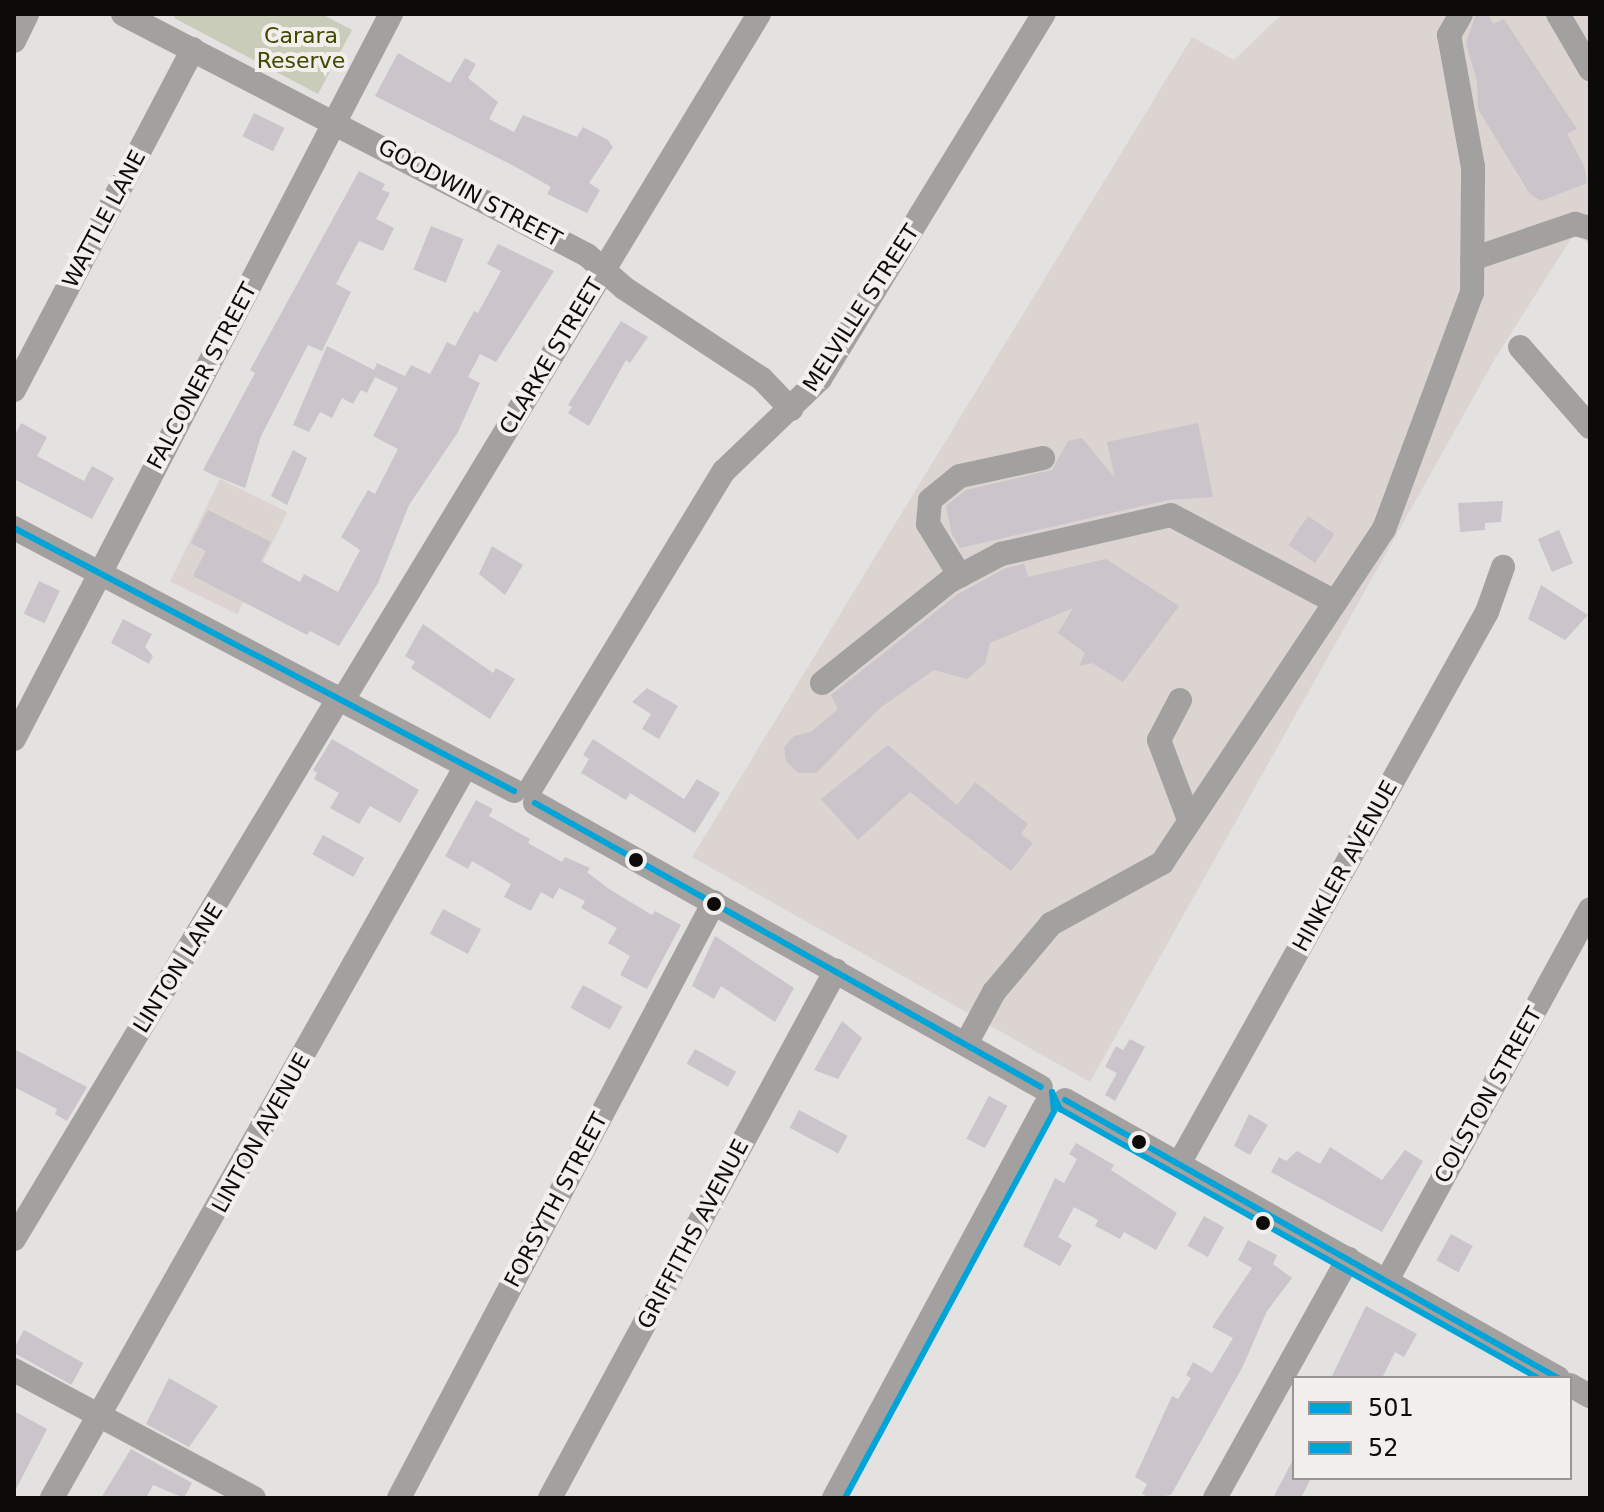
<!DOCTYPE html>
<style>
body{margin:0}
#map{position:relative;width:1604px;height:1512px;overflow:hidden;background:#e4e2e1;font-family:"DejaVu Sans",sans-serif}
div>[style]{position:absolute}
.built>*{inset:0;background:#dbd4d1;transform-origin:0 0}
.green>*{inset:0;background:#caccba}
.building>*{inset:0;background:#cbc4ca;transform-origin:0 0}
.minor>*{height:24px;margin:-12px;padding:0 12px;transform-origin:12px;border-radius:12px;background:#a2a1a0}
.bus-1>*{height:6px;margin:-3px;padding:0 3px;transform-origin:3px;border-radius:3px;background:#01a4d8}
.bus-2>*{height:6px;margin:-3px;padding:0 3px;transform-origin:3px;border-radius:3px;background:#01a4d8}
.dots>*{width:22px;height:22px;translate:-50% -50%;box-sizing:border-box;border:4px solid #f3efed;border-radius:50%}
span{translate:-50% -50%;white-space:nowrap;text-align:center;line-height:1.15;-webkit-text-stroke:8px #f3efed;paint-order:stroke}
.park-label{font-size:22px;color:#414801}
.street-label{font-size:22px;color:#0c0b0a}
.frame{position:absolute;inset:0;border:16px solid #0c0b0a;pointer-events:none}
.legend{position:absolute;left:1292px;top:1376px;width:280px;height:104px;box-sizing:border-box;background:#f3efed;border:2px solid #979492;margin:0;padding:10px 14px;list-style:none;font-size:24px;color:#0c0b0a}
.legend li{display:flex;align-items:center;gap:16px;height:40px}
.legend b{width:40px;border:2px solid #979492}
</style>
<div id="map">
<div class="built">
<div style="clip-path:polygon(1282px 14px,1590px 14px,1590px 246px,1576px 231px,1496px 357px,1090px 1082px,692px 857px,1192px 37px,1234px 60px)"></div>
<div style="left:220px;top:479px;width:75px;height:114px;rotate:26deg"></div>
</div>
<div class="green">
<div style="clip-path:polygon(176px 14px,322px 14px,352px 30px,318px 94px,174px 18px)"></div>
</div>
<div class="building">
<div style="clip-path:polygon(1476px 14px,1488px 14px,1493px 24px,1504px 19px,1577px 129px,1567px 134px,1584px 166px,1587px 183px,1541px 201px,1530px 194px,1478px 109px,1477px 81px,1466px 43px)"></div>
<div style="clip-path:polygon(398px 53px,450px 83px,465px 58px,476px 64px,468px 78px,498px 102px,489px 119px,514px 132px,523px 115px,577px 137px,583px 127px,608px 140px,613px 147px,589px 183px,600px 190px,587px 213px,547px 194px,551px 187px,514px 166px,375px 96px)"></div>
<div style="left:254px;top:113px;width:34px;height:26px;rotate:26deg"></div>
<div style="clip-path:polygon(359px 171px,385px 184px,382px 190px,390px 193px,376px 219px,394px 228px,383px 251px,359px 241px,336px 284px,351px 292px,322px 351px,308px 345px,261px 436px,245px 488px,215px 476px,203px 470px,255px 373px,250px 370px)"></div>
<div style="left:431px;top:226px;width:35px;height:47px;rotate:22deg"></div>
<div style="clip-path:polygon(498px 244px,554px 271px,496px 362px,480px 354px,468px 377px,480px 383px,458px 432px,409px 505px,378px 583px,339px 646px,310px 631px,307px 635px,193px 576px,206px 551px,191px 543px,208px 510px,271px 542px,261px 561px,300px 582px,304px 574px,338px 592px,360px 550px,341px 537px,368px 490px,375px 494px,398px 449px,373px 436px,398px 388px,375px 377px,367px 393px,361px 390px,353px 404px,342px 398px,332px 418px,320px 412px,309px 432px,293px 425px,327px 346px,374px 370px,377px 363px,405px 376px,411px 365px,430px 374px,447px 342px,455px 346px,474px 311px,478px 313px,501px 271px,487px 264px)"></div>
<div style="clip-path:polygon(621px 321px,648px 337px,630px 363px,626px 360px,589px 426px,568px 413px,572px 407px,568px 405px)"></div>
<div style="clip-path:polygon(21px 423px,47px 437px,37px 456px,84px 481px,92px 466px,114px 478px,92px 519px,14px 479px,14px 437px)"></div>
<div style="clip-path:polygon(1198px 423px,1213px 497px,1168px 500px,960px 548px,952px 534px,946px 506px,966px 490px,1052px 470px,1068px 441px,1082px 438px,1115px 478px,1107px 442px)"></div>
<div style="clip-path:polygon(293px 450px,307px 458px,287px 505px,271px 496px)"></div>
<div style="clip-path:polygon(1503px 501px,1501px 522px,1485px 523px,1485px 530px,1460px 532px,1458px 503px)"></div>
<div style="left:1308px;top:516px;width:32px;height:35px;rotate:34deg"></div>
<div style="left:1559px;top:530px;width:36px;height:23px;rotate:67deg"></div>
<div style="clip-path:polygon(492px 546px,523px 565px,505px 595px,479px 574px)"></div>
<div style="clip-path:polygon(1106px 559px,1179px 606px,1123px 682px,1092px 663px,1079px 666px,1085px 653px,1058px 633px,1073px 608px,990px 643px,985px 664px,967px 679px,934px 670px,880px 708px,816px 773px,798px 773px,786px 761px,784px 747px,794px 736px,811px 732px,838px 709px,831px 695px,958px 594px,1006px 568px,1024px 564px,1028px 577px)"></div>
<div style="left:39px;top:581px;width:23px;height:36px;rotate:25deg"></div>
<div style="clip-path:polygon(1541px 585px,1588px 615px,1565px 640px,1528px 619px)"></div>
<div style="clip-path:polygon(123px 619px,152px 634px,145px 647px,153px 656px,149px 664px,111px 643px)"></div>
<div style="clip-path:polygon(423px 624px,493px 673px,496px 668px,515px 679px,490px 719px,411px 668px,415px 662px,405px 656px)"></div>
<div style="clip-path:polygon(647px 688px,678px 706px,659px 739px,642px 729px,651px 714px,632px 702px)"></div>
<div style="clip-path:polygon(332px 739px,419px 790px,400px 823px,370px 806px,359px 824px,330px 808px,339px 793px,314px 779px,317px 773px,313px 770px)"></div>
<div style="clip-path:polygon(593px 739px,684px 799px,697px 779px,720px 793px,695px 833px,630px 793px,626px 800px,581px 773px,589px 759px,583px 755px)"></div>
<div style="clip-path:polygon(888px 745px,957px 805px,975px 782px,1028px 824px,1021px 834px,1033px 843px,1011px 871px,910px 792px,858px 840px,821px 799px)"></div>
<div style="clip-path:polygon(476px 800px,493px 809px,489px 816px,530px 839px,528px 843px,562px 862px,565px 857px,590px 868px,587px 872px,609px 889px,652px 915px,655px 911px,681px 925px,647px 989px,620px 975px,630px 956px,608px 943px,617px 928px,581px 908px,585px 901px,559px 888px,553px 899px,541px 892px,531px 911px,504px 897px,511px 884px,472px 861px,468px 869px,445px 856px)"></div>
<div style="left:323px;top:835px;width:47px;height:22px;rotate:29deg"></div>
<div style="left:443px;top:909px;width:43px;height:28px;rotate:28deg"></div>
<div style="clip-path:polygon(715px 936px,794px 988px,775px 1022px,721px 986px,714px 999px,692px 986px)"></div>
<div style="left:583px;top:985px;width:45px;height:26px;rotate:29deg"></div>
<div style="clip-path:polygon(842px 1021px,862px 1038px,838px 1079px,814px 1070px)"></div>
<div style="clip-path:polygon(1130px 1039px,1145px 1047px,1115px 1101px,1105px 1095px,1117px 1073px,1105px 1067px,1116px 1046px,1123px 1050px)"></div>
<div style="clip-path:polygon(14px 1049px,87px 1087px,67px 1121px,55px 1114px,57px 1109px,14px 1087px)"></div>
<div style="left:695px;top:1049px;width:47px;height:17px;rotate:29deg"></div>
<div style="left:989px;top:1096px;width:21px;height:48px;rotate:28deg"></div>
<div style="left:799px;top:1110px;width:55px;height:20px;rotate:28deg"></div>
<div style="clip-path:polygon(1249px 1114px,1268px 1125px,1250px 1155px,1234px 1146px)"></div>
<div style="clip-path:polygon(1076px 1143px,1114px 1165px,1111px 1170px,1177px 1213px,1156px 1250px,1124px 1232px,1120px 1239px,1095px 1226px,1098px 1220px,1074px 1207px,1058px 1237px,1072px 1245px,1060px 1266px,1023px 1246px,1055px 1178px,1064px 1183px,1077px 1159px,1069px 1154px)"></div>
<div style="clip-path:polygon(1330px 1147px,1382px 1180px,1405px 1150px,1423px 1161px,1382px 1232px,1271px 1172px,1279px 1157px,1286px 1161px,1297px 1151px,1320px 1164px)"></div>
<div style="left:1204px;top:1216px;width:23px;height:34px;rotate:29deg"></div>
<div style="left:1451px;top:1234px;width:25px;height:30px;rotate:29deg"></div>
<div style="clip-path:polygon(1248px 1240px,1277px 1255px,1273px 1264px,1292px 1278px,1267px 1311px,1243px 1366px,1171px 1495px,1150px 1498px,1142px 1494px,1147px 1484px,1135px 1477px,1172px 1396px,1178px 1399px,1191px 1378px,1186px 1375px,1193px 1362px,1212px 1373px,1233px 1338px,1212px 1327px,1252px 1268px,1238px 1260px)"></div>
<div style="clip-path:polygon(1366px 1306px,1417px 1334px,1404px 1357px,1395px 1352px,1382px 1378px,1331px 1378px)"></div>
<div style="left:24px;top:1330px;width:68px;height:25px;rotate:29deg"></div>
<div style="clip-path:polygon(169px 1378px,218px 1406px,189px 1447px,146px 1424px)"></div>
<div style="clip-path:polygon(14px 1411px,47px 1429px,14px 1493px)"></div>
<div style="clip-path:polygon(131px 1449px,192px 1483px,184px 1498px,153px 1485px,146px 1498px,101px 1498px)"></div>
<div style="clip-path:polygon(1294px 1458px,1294px 1478px,1311px 1478px,1301px 1498px,1273px 1498px)"></div>
</div>
<div class="minor">
<div style="left:123px;top:14px;width:523px;rotate:27.45deg"></div>
<div style="left:587px;top:255px;width:50px;rotate:41.7deg"></div>
<div style="left:624px;top:288px;width:165px;rotate:33.4deg"></div>
<div style="left:762px;top:379px;width:42px;rotate:46deg"></div>
<div style="left:1558px;top:14px;width:64px;rotate:59.8deg"></div>
<div style="left:14px;top:41px;width:30px;rotate:-64deg"></div>
<div style="left:1472px;top:259px;width:109px;rotate:-18.8deg"></div>
<div style="left:1575px;top:224px;width:16px;rotate:15deg"></div>
<div style="left:1520px;top:347px;width:106px;rotate:48.8deg"></div>
<div style="left:14px;top:390px;width:385px;rotate:-62.3deg"></div>
<div style="left:14px;top:528px;width:565px;rotate:27.74deg"></div>
<div style="left:960px;top:576px;width:61px;rotate:-121.6deg"></div>
<div style="left:928px;top:524px;width:24px;rotate:-85deg"></div>
<div style="left:930px;top:500px;width:38px;rotate:-39deg"></div>
<div style="left:960px;top:476px;width:85px;rotate:-12.2deg"></div>
<div style="left:822px;top:683px;width:164px;rotate:-38.6deg"></div>
<div style="left:950px;top:581px;width:58px;rotate:-27.9deg"></div>
<div style="left:1001px;top:554px;width:174px;rotate:-12.9deg"></div>
<div style="left:1171px;top:515px;width:186px;rotate:27.9deg"></div>
<div style="left:344px;top:698px;width:800px;rotate:-58.75deg"></div>
<div style="left:1180px;top:700px;width:45px;rotate:117.7deg"></div>
<div style="left:1159px;top:740px;width:85px;rotate:69.4deg"></div>
<div style="left:14px;top:739px;width:817px;rotate:-62.53deg"></div>
<div style="left:531px;top:788px;width:371px;rotate:-58.7deg"></div>
<div style="left:724px;top:471px;width:133px;rotate:-43.8deg"></div>
<div style="left:820px;top:379px;width:428px;rotate:-58.5deg"></div>
<div style="left:535px;top:803px;width:580px;rotate:29.3deg"></div>
<div style="left:966px;top:1044px;width:59px;rotate:-61.7deg"></div>
<div style="left:994px;top:992px;width:89px;rotate:-50deg"></div>
<div style="left:1051px;top:924px;width:127px;rotate:-28.8deg"></div>
<div style="left:1162px;top:863px;width:401px;rotate:-56.4deg"></div>
<div style="left:1384px;top:529px;width:252px;rotate:-69.6deg"></div>
<div style="left:1472px;top:293px;width:126px;rotate:-89.5deg"></div>
<div style="left:1473px;top:167px;width:134px;rotate:-100.3deg"></div>
<div style="left:1449px;top:35px;width:24px;rotate:-60deg"></div>
<div style="left:1065px;top:1100px;width:566px;rotate:29.42deg"></div>
<div style="left:1180px;top:1162px;width:630px;rotate:-60.83deg"></div>
<div style="left:1487px;top:612px;width:48px;rotate:-70.4deg"></div>
<div style="left:14px;top:1239px;width:633px;rotate:-59.02deg"></div>
<div style="left:1386px;top:1282px;width:425px;rotate:-61.3deg"></div>
<div style="left:14px;top:1370px;width:272px;rotate:28.1deg"></div>
<div style="left:1570px;top:1385px;width:23px;rotate:29deg"></div>
<div style="left:52px;top:1498px;width:841px;rotate:-60.51deg"></div>
<div style="left:399px;top:1498px;width:674px;rotate:-62.14deg"></div>
<div style="left:550px;top:1498px;width:600px;rotate:-61.56deg"></div>
<div style="left:834px;top:1498px;width:445px;rotate:-61.7deg"></div>
<div style="left:1215px;top:1498px;width:274px;rotate:-60.9deg"></div>
</div>
<div class="bus-1">
<div style="left:14px;top:528px;width:565px;rotate:27.74deg"></div>
<div style="left:535px;top:803px;width:580px;rotate:29.3deg"></div>
<div style="left:1065px;top:1100px;width:566px;rotate:29.42deg"></div>
</div>
<div class="bus-2">
<div style="left:845px;top:1498px;width:440px;rotate:-61.6deg"></div>
<div style="left:1054px;top:1111px;width:19px;rotate:-96deg"></div>
<div style="left:1052px;top:1092px;width:19px;rotate:65deg"></div>
<div style="left:1060px;top:1109px;width:548px;rotate:29.37deg"></div>
</div>
<div class="dots">
<div style="left:636px;top:860px;background:#0c0b0a"></div>
<div style="left:714px;top:904px;background:#0c0b0a"></div>
<div style="left:1139px;top:1142px;background:#0c0b0a"></div>
<div style="left:1263px;top:1223px;background:#0c0b0a"></div>
</div>
<div class="park-label">
<span style="left:301px;top:48px">Carara<br>Reserve</span>
</div>
<div class="street-label">
<span style="left:470px;top:193px;rotate:28deg">GOODWIN STREET</span>
<span style="left:104px;top:219px;rotate:-62deg">WATTLE LANE</span>
<span style="left:861px;top:308px;rotate:-57deg">MELVILLE STREET</span>
<span style="left:551px;top:356px;rotate:-59deg">CLARKE STREET</span>
<span style="left:202px;top:376px;rotate:-62deg">FALCONER STREET</span>
<span style="left:1345px;top:866px;rotate:-61deg">HINKLER AVENUE</span>
<span style="left:178px;top:968px;rotate:-58deg">LINTON LANE</span>
<span style="left:1488px;top:1095px;rotate:-61deg">COLSTON STREET</span>
<span style="left:261px;top:1133px;rotate:-61deg">LINTON AVENUE</span>
<span style="left:556px;top:1200px;rotate:-62deg">FORSYTH STREET</span>
<span style="left:693px;top:1234px;rotate:-62deg">GRIFFITHS AVENUE</span>
</div>
<div class="frame"></div>
<ul class="legend">
<li><b style="height:10px;background:#01a4d8"></b>501</li>
<li><b style="height:10px;background:#01a4d8"></b>52</li>
</ul>
</div>
